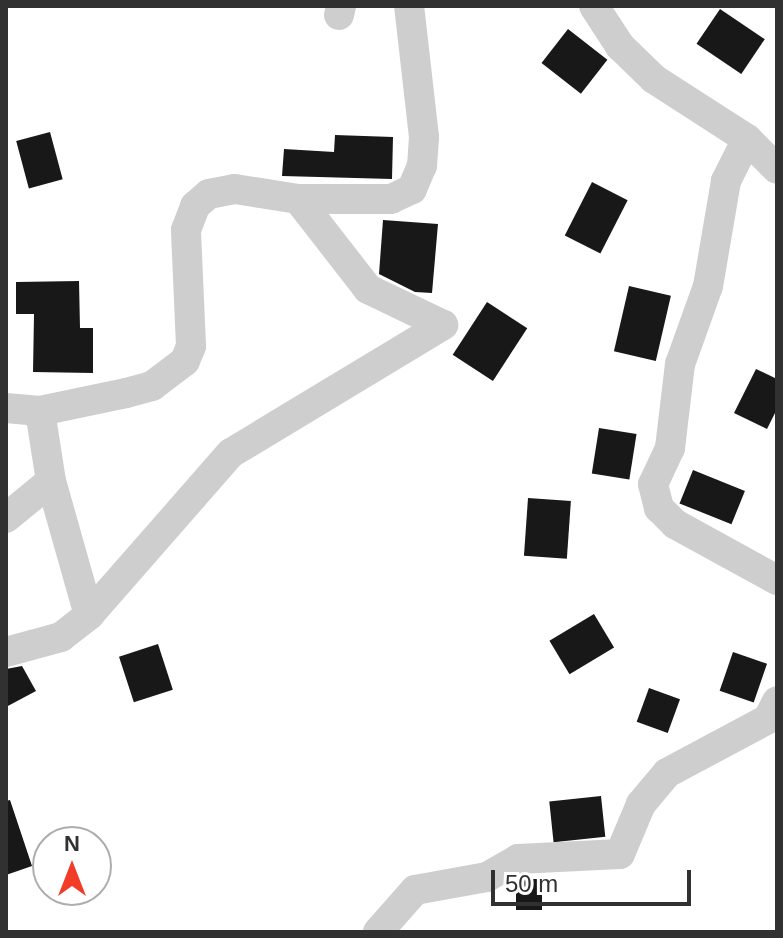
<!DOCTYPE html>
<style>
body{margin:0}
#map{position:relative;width:783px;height:938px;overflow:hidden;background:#fff;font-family:Helvetica,sans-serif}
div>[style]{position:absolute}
.building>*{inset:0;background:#181818;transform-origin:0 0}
.minor>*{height:30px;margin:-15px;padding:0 15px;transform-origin:15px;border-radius:15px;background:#cecece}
span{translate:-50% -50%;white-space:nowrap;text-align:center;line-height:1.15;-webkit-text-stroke:8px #fff;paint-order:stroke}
.frame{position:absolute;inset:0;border:8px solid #313131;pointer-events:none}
.north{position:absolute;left:32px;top:826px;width:80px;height:80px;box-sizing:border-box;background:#fff;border:2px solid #adadad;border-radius:50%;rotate:0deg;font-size:22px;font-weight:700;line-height:32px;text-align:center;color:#313131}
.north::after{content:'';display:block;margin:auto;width:28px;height:36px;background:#f23c28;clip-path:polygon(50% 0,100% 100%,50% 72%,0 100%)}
.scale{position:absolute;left:491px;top:870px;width:200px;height:36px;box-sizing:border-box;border:4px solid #313131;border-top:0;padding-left:10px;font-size:24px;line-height:28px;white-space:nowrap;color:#313131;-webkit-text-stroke:6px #fff;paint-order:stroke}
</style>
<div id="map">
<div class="building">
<div style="left:720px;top:9px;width:54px;height:42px;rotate:34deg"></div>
<div style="left:568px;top:29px;width:50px;height:43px;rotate:38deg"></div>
<div style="left:50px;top:132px;width:49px;height:35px;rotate:75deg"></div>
<div style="clip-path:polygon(335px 135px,393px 137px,392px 179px,282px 176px,284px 149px,334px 152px)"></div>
<div style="left:592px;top:182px;width:40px;height:60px;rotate:27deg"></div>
<div style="clip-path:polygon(383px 220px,438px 224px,432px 293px,415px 292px,379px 274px)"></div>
<div style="clip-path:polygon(79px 281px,80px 328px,93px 328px,93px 373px,33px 372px,34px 314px,16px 314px,16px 282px)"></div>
<div style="left:629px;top:286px;width:43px;height:67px;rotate:13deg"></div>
<div style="left:487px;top:302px;width:48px;height:63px;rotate:33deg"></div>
<div style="clip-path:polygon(756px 369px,777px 379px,777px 409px,767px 429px,734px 413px)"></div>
<div style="left:599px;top:428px;width:38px;height:46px;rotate:9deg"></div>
<div style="left:693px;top:470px;width:56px;height:36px;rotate:22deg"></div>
<div style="left:528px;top:498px;width:43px;height:58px;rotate:4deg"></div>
<div style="left:594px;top:614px;width:39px;height:52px;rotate:59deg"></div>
<div style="left:158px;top:644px;width:48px;height:41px;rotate:72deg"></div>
<div style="left:733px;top:652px;width:36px;height:41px;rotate:19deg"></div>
<div style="clip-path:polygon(22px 666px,36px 691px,6px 707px,6px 669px)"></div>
<div style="left:649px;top:688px;width:33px;height:36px;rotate:20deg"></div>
<div style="left:601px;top:796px;width:41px;height:52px;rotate:84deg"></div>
<div style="clip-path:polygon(10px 800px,32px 866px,6px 875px,6px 801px)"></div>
<div style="left:542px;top:879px;width:31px;height:26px;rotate:90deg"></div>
</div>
<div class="minor">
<div style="left:594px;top:6px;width:48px;rotate:57deg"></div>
<div style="left:620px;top:46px;width:47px;rotate:44.1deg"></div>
<div style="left:654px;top:79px;width:111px;rotate:32.8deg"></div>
<div style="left:747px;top:139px;width:42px;rotate:45deg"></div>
<div style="left:339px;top:15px;width:9px;rotate:-77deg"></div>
<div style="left:747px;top:139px;width:47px;rotate:116.6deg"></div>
<div style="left:726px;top:181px;width:107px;rotate:99.7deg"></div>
<div style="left:708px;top:286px;width:83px;rotate:109.7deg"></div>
<div style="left:680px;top:364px;width:85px;rotate:96.8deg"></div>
<div style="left:670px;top:448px;width:40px;rotate:115deg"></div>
<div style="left:653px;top:484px;width:25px;rotate:76deg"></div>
<div style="left:659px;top:508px;width:23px;rotate:45deg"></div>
<div style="left:675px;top:524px;width:116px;rotate:28.8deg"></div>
<div style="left:298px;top:199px;width:114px;rotate:52.1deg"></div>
<div style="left:368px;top:289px;width:83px;rotate:25.6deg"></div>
<div style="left:6px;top:408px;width:34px;rotate:5deg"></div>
<div style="left:40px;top:411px;width:88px;rotate:-11.8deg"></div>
<div style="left:126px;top:393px;width:27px;rotate:-15deg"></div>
<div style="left:152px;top:386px;width:41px;rotate:-37.1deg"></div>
<div style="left:185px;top:361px;width:16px;rotate:-68deg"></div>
<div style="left:191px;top:346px;width:116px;rotate:-92.5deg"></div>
<div style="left:186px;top:230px;width:26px;rotate:-69deg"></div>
<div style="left:195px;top:206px;width:18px;rotate:-41deg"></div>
<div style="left:209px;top:194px;width:26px;rotate:-11deg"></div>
<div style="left:235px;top:189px;width:64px;rotate:9deg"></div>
<div style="left:298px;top:199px;width:93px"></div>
<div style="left:391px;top:199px;width:23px;rotate:-25deg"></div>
<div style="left:412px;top:189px;width:25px;rotate:-67deg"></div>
<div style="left:422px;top:166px;width:29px;rotate:-86deg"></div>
<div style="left:424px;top:137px;width:132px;rotate:-96.5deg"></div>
<div style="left:40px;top:411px;width:71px;rotate:81.1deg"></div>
<div style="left:51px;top:481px;width:139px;rotate:74.2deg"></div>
<div style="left:6px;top:518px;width:58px;rotate:-39.4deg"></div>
<div style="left:6px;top:652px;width:57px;rotate:-15.3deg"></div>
<div style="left:61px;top:637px;width:36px;rotate:-38deg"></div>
<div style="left:89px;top:615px;width:215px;rotate:-48.8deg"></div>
<div style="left:231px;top:453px;width:248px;rotate:-31.1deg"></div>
<div style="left:378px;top:932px;width:56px;rotate:-48.6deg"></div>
<div style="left:415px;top:890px;width:73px;rotate:-10.2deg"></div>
<div style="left:487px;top:877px;width:36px;rotate:-30deg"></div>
<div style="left:518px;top:859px;width:102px;rotate:-2.8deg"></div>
<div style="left:620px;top:854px;width:54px;rotate:-67.2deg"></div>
<div style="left:641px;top:804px;width:40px;rotate:-50deg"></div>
<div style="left:667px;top:773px;width:115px;rotate:-28.1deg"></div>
<div style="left:768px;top:719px;width:20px;rotate:-63deg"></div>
</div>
<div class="frame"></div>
<div class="north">N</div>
<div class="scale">50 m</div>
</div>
